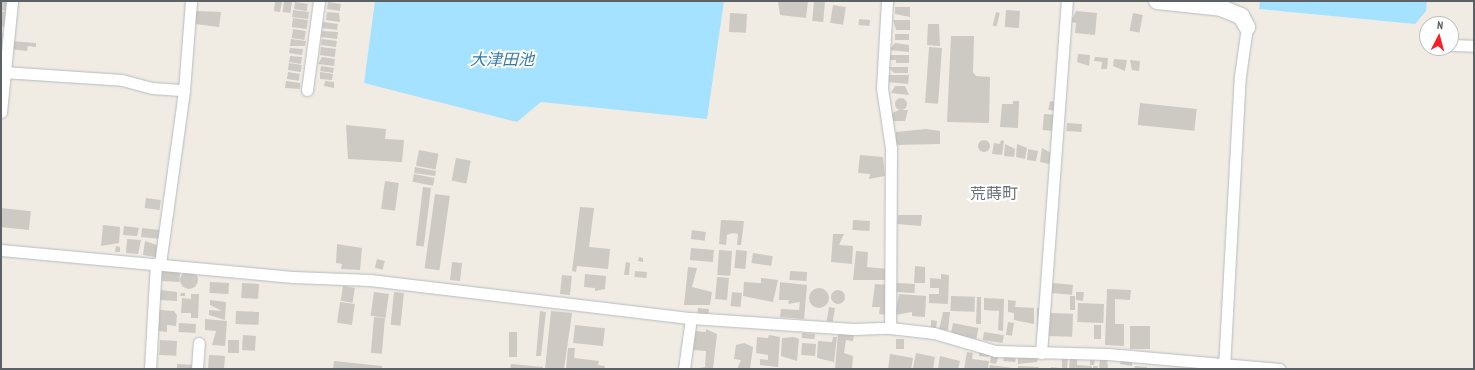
<!DOCTYPE html>
<meta charset="utf-8">
<style>
body{margin:0}
#map{position:relative;width:1475px;height:370px;overflow:hidden;background:#f0ece4;font-family:"PT Sans Narrow","Noto Sans JP",sans-serif}
div>[style]{position:absolute}
.water>*{inset:0;background:#a5e2ff}
.building>*{inset:0;background:#cdc9c3;transform-origin:0 0}
.round{border-radius:50%}
.roads{filter:drop-shadow(0 0 1px #b6bbbf) drop-shadow(0 0 1px #b6bbbf)}
.street>*{height:11px;margin:-5.5px;padding:0 5.5px;transform-origin:5.5px;border-radius:5.5px;background:#fff}
.secondary>*{height:16px;margin:-8px;padding:0 8px;transform-origin:8px;border-radius:8px;background:#fff}
span{translate:-50% -50%;white-space:nowrap;text-align:center;line-height:1.15;-webkit-text-stroke:4px #fff;paint-order:stroke}
.water-label{font-size:16px;color:#337aa9;font-style:italic}
.neighbourhood-label{font-size:16px;color:#6d7478}
.frame{position:absolute;inset:0;border:2px solid #5c6166;pointer-events:none}
.north{position:absolute;left:1419px;top:16px;width:40px;height:40px;box-sizing:border-box;background:#fff;border:1px solid #bec0c2;border-radius:50%;rotate:6deg;font-size:11px;font-weight:700;line-height:16px;text-align:center;color:#5c6166}
.north::after{content:'';display:block;margin:auto;width:14px;height:18px;background:#fa1f27;clip-path:polygon(50% 0,100% 100%,50% 72%,0 100%)}
</style>
<div id="map">
<div class="water">
<div style="clip-path:polygon(375px 1px,724px 1px,707px 119px,541px 102px,517px 122px,364px 83px)"></div>
<div style="clip-path:polygon(1255px 1px,1427px 1px,1426px 11px,1415px 24px,1259px 9px,1260px 2px)"></div>
</div>
<div class="building">
<div style="clip-path:polygon(1px 1px,8px 1px,6px 11px,1px 10px)"></div>
<div style="clip-path:polygon(275px 1px,282px 1px,280px 12px,274px 11px)"></div>
<div style="left:284px;top:1px;width:8px;height:11px;rotate:7deg"></div>
<div style="clip-path:polygon(778px 1px,808px 1px,806px 18px,780px 15px)"></div>
<div style="left:814px;top:1px;width:11px;height:20px;rotate:5deg"></div>
<div style="left:295px;top:2px;width:13px;height:7px;rotate:9deg"></div>
<div style="left:328px;top:2px;width:13px;height:7px;rotate:9deg"></div>
<div style="left:833px;top:5px;width:13px;height:18px;rotate:9deg"></div>
<div style="clip-path:polygon(895px 7px,910px 7px,910px 17px,895px 14px)"></div>
<div style="left:293px;top:10px;width:16px;height:7px;rotate:7deg"></div>
<div style="left:1006px;top:10px;width:14px;height:17px;rotate:4deg"></div>
<div style="clip-path:polygon(1px 11px,6px 12px,4px 27px,1px 27px)"></div>
<div style="clip-path:polygon(196px 11px,221px 12px,219px 27px,195px 24px)"></div>
<div style="clip-path:polygon(1076px 11px,1097px 13px,1095px 35px,1075px 33px,1076px 23px,1071px 22px)"></div>
<div style="clip-path:polygon(327px 12px,339px 13px,340px 22px,326px 20px)"></div>
<div style="left:996px;top:12px;width:4px;height:14px;rotate:14deg"></div>
<div style="left:730px;top:13px;width:17px;height:19px;rotate:3deg"></div>
<div style="left:1133px;top:13px;width:10px;height:18px;rotate:11deg"></div>
<div style="left:293px;top:18px;width:15px;height:9px;rotate:8deg"></div>
<div style="left:859px;top:19px;width:11px;height:6px;rotate:5deg"></div>
<div style="clip-path:polygon(893px 20px,910px 20px,910px 30px,896px 30px)"></div>
<div style="left:323px;top:22px;width:15px;height:6px;rotate:8deg"></div>
<div style="clip-path:polygon(928px 24px,939px 24px,940px 46px,927px 45px)"></div>
<div style="left:293px;top:29px;width:13px;height:9px;rotate:9deg"></div>
<div style="clip-path:polygon(322px 31px,338px 32px,337px 39px,321px 37px)"></div>
<div style="clip-path:polygon(1px 33px,3px 33px,2px 43px,1px 43px)"></div>
<div style="left:895px;top:34px;width:14px;height:6px"></div>
<div style="clip-path:polygon(951px 36px,974px 36px,973px 72px,976px 76px,990px 77px,989px 123px,947px 122px)"></div>
<div style="clip-path:polygon(291px 39px,306px 41px,305px 46px,290px 46px)"></div>
<div style="left:322px;top:39px;width:15px;height:6px;rotate:8deg"></div>
<div style="clip-path:polygon(11px 41px,36px 43px,36px 47px,28px 46px,27px 51px,10px 49px)"></div>
<div style="clip-path:polygon(895px 43px,909px 45px,909px 52px,889px 50px)"></div>
<div style="left:321px;top:47px;width:15px;height:8px;rotate:8deg"></div>
<div style="left:929px;top:47px;width:13px;height:56px;rotate:4deg"></div>
<div style="clip-path:polygon(290px 48px,303px 49px,302px 55px,289px 53px)"></div>
<div style="clip-path:polygon(1078px 54px,1090px 55px,1089px 66px,1077px 62px)"></div>
<div style="clip-path:polygon(889px 55px,909px 55px,909px 63px,896px 63px,896px 60px,889px 60px)"></div>
<div style="clip-path:polygon(290px 56px,302px 57px,301px 64px,289px 62px)"></div>
<div style="clip-path:polygon(322px 57px,335px 59px,334px 66px,318px 64px)"></div>
<div style="clip-path:polygon(1095px 57px,1108px 58px,1107px 69px,1101px 69px,1102px 62px,1094px 61px)"></div>
<div style="clip-path:polygon(1114px 59px,1127px 60px,1125px 71px,1113px 66px)"></div>
<div style="clip-path:polygon(1130px 60px,1140px 61px,1139px 71px,1132px 70px)"></div>
<div style="left:289px;top:63px;width:13px;height:7px;rotate:9deg"></div>
<div style="left:321px;top:66px;width:13px;height:5px;rotate:9deg"></div>
<div style="clip-path:polygon(888px 67px,908px 67px,908px 73px,894px 73px)"></div>
<div style="left:288px;top:72px;width:12px;height:7px;rotate:9deg"></div>
<div style="clip-path:polygon(320px 72px,333px 74px,332px 80px,320px 79px)"></div>
<div style="clip-path:polygon(888px 75px,909px 75px,908px 84px,888px 82px)"></div>
<div style="clip-path:polygon(286px 81px,300px 83px,300px 89px,285px 88px)"></div>
<div style="clip-path:polygon(325px 81px,334px 82px,334px 88px,324px 86px)"></div>
<div style="clip-path:polygon(895px 86px,905px 86px,909px 95px,891px 93px)"></div>
<div class="round" style="left:895px;top:98px;width:12px;height:12px"></div>
<div style="clip-path:polygon(1013px 101px,1019px 101px,1018px 128px,1000px 127px,1002px 104px,1013px 104px)"></div>
<div style="left:1050px;top:101px;width:10px;height:9px;rotate:11deg"></div>
<div style="left:1140px;top:103px;width:57px;height:22px;rotate:6deg"></div>
<div style="clip-path:polygon(899px 110px,908px 110px,905px 121px,892px 121px,892px 113px)"></div>
<div style="left:1044px;top:114px;width:11px;height:16px;rotate:5deg"></div>
<div style="left:1067px;top:123px;width:15px;height:8px;rotate:4deg"></div>
<div style="clip-path:polygon(346px 125px,386px 129px,385px 139px,404px 140px,402px 162px,348px 159px)"></div>
<div style="clip-path:polygon(926px 129px,940px 131px,940px 144px,896px 145px,896px 132px)"></div>
<div style="clip-path:polygon(1001px 140px,1004px 141px,1002px 155px,992px 154px,994px 143px,1000px 144px)"></div>
<div class="round" style="left:978px;top:140px;width:12px;height:12px"></div>
<div style="clip-path:polygon(1005px 144px,1015px 149px,1014px 157px,1004px 156px)"></div>
<div style="clip-path:polygon(1017px 144px,1027px 148px,1025px 159px,1016px 157px)"></div>
<div style="clip-path:polygon(1042px 148px,1051px 153px,1049px 164px,1040px 162px)"></div>
<div style="clip-path:polygon(1028px 149px,1038px 151px,1036px 161px,1027px 160px)"></div>
<div style="left:419px;top:150px;width:20px;height:16px;rotate:11deg"></div>
<div style="clip-path:polygon(860px 155px,883px 157px,885px 176px,869px 179px,870px 174px,858px 173px)"></div>
<div style="left:456px;top:158px;width:15px;height:23px;rotate:11deg"></div>
<div style="clip-path:polygon(415px 167px,436px 171px,435px 176px,414px 173px)"></div>
<div style="left:414px;top:174px;width:21px;height:8px;rotate:11deg"></div>
<div style="left:385px;top:181px;width:14px;height:28px;rotate:8deg"></div>
<div style="left:423px;top:187px;width:8px;height:59px;rotate:7deg"></div>
<div style="left:435px;top:194px;width:15px;height:75px;rotate:8deg"></div>
<div style="left:146px;top:198px;width:15px;height:10px;rotate:8deg"></div>
<div style="clip-path:polygon(580px 207px,594px 208px,589px 247px,610px 249px,608px 269px,577px 266px,576px 272px,572px 271px)"></div>
<div style="left:1px;top:208px;width:30px;height:19px;rotate:6deg"></div>
<div style="clip-path:polygon(898px 215px,922px 215px,921px 226px,897px 224px)"></div>
<div style="clip-path:polygon(721px 220px,744px 221px,741px 245px,737px 245px,738px 234px,733px 233px,727px 235px,726px 245px,719px 244px)"></div>
<div style="left:853px;top:220px;width:17px;height:10px;rotate:3deg"></div>
<div style="clip-path:polygon(103px 225px,120px 227px,119px 243px,101px 246px)"></div>
<div style="clip-path:polygon(124px 226px,139px 228px,137px 236px,123px 235px)"></div>
<div style="left:142px;top:228px;width:18px;height:9px;rotate:6deg"></div>
<div style="left:692px;top:230px;width:14px;height:9px;rotate:8deg"></div>
<div style="clip-path:polygon(833px 234px,844px 234px,839px 245px,853px 246px,852px 264px,831px 262px)"></div>
<div style="clip-path:polygon(127px 239px,141px 240px,138px 254px,126px 253px)"></div>
<div style="clip-path:polygon(145px 241px,157px 245px,156px 257px,143px 255px)"></div>
<div style="clip-path:polygon(337px 244px,362px 248px,360px 270px,341px 269px,342px 264px,336px 263px)"></div>
<div style="clip-path:polygon(116px 246px,120px 247px,120px 252px,115px 252px)"></div>
<div style="left:691px;top:248px;width:23px;height:12px;rotate:5deg"></div>
<div style="left:719px;top:250px;width:13px;height:25px;rotate:4deg"></div>
<div style="left:736px;top:250px;width:11px;height:18px;rotate:5deg"></div>
<div style="clip-path:polygon(856px 251px,868px 252px,867px 267px,888px 269px,887px 280px,853px 280px)"></div>
<div style="left:753px;top:253px;width:20px;height:10px;rotate:9deg"></div>
<div style="clip-path:polygon(639px 257px,643px 258px,643px 262px,638px 261px)"></div>
<div style="left:377px;top:259px;width:8px;height:9px;rotate:14deg"></div>
<div style="left:452px;top:262px;width:10px;height:18px;rotate:6deg"></div>
<div style="clip-path:polygon(626px 262px,630px 263px,629px 275px,624px 275px)"></div>
<div style="clip-path:polygon(915px 266px,925px 267px,925px 283px,914px 283px)"></div>
<div style="clip-path:polygon(688px 267px,697px 268px,692px 287px,712px 292px,710px 305px,684px 305px)"></div>
<div style="left:162px;top:271px;width:18px;height:10px;rotate:3deg"></div>
<div style="left:635px;top:271px;width:12px;height:6px;rotate:5deg"></div>
<div style="left:790px;top:271px;width:17px;height:9px;rotate:3deg"></div>
<div class="round" style="left:180px;top:271px;width:18px;height:18px"></div>
<div style="clip-path:polygon(585px 274px,606px 276px,605px 289px,595px 291px,595px 288px,584px 287px)"></div>
<div style="clip-path:polygon(941px 274px,949px 275px,948px 304px,929px 303px,929px 294px,939px 294px,939px 288px,930px 288px,930px 278px,941px 279px)"></div>
<div style="left:562px;top:275px;width:10px;height:19px;rotate:6deg"></div>
<div style="left:717px;top:277px;width:12px;height:22px;rotate:5deg"></div>
<div style="clip-path:polygon(761px 278px,778px 280px,773px 302px,743px 296px,744px 282px,761px 283px)"></div>
<div style="left:210px;top:282px;width:19px;height:11px;rotate:3deg"></div>
<div style="clip-path:polygon(780px 282px,807px 285px,804px 319px,780px 317px,781px 309px,799px 310px,800px 302px,788px 304px,789px 300px,779px 300px)"></div>
<div style="left:242px;top:283px;width:17px;height:15px;rotate:3deg"></div>
<div style="left:896px;top:283px;width:19px;height:9px;rotate:3deg"></div>
<div style="left:1052px;top:283px;width:21px;height:10px;rotate:5deg"></div>
<div style="clip-path:polygon(875px 284px,890px 285px,887px 315px,879px 314px,880px 307px,872px 307px)"></div>
<div style="left:343px;top:286px;width:12px;height:15px;rotate:9deg"></div>
<div class="round" style="left:809px;top:288px;width:20px;height:20px"></div>
<div style="clip-path:polygon(1107px 289px,1131px 290px,1130px 300px,1115px 299px,1115px 324px,1124px 324px,1124px 346px,1105px 345px)"></div>
<div class="round" style="left:831px;top:290px;width:14px;height:14px"></div>
<div style="clip-path:polygon(161px 290px,177px 292px,177px 301px,160px 300px)"></div>
<div style="left:374px;top:292px;width:15px;height:24px;rotate:8deg"></div>
<div style="left:394px;top:292px;width:10px;height:33px;rotate:6deg"></div>
<div style="left:732px;top:292px;width:10px;height:14px;rotate:6deg"></div>
<div style="clip-path:polygon(1076px 292px,1084px 292px,1083px 301px,1076px 300px)"></div>
<div style="clip-path:polygon(181px 293px,185px 293px,185px 296px,180px 296px)"></div>
<div style="clip-path:polygon(191px 294px,199px 294px,198px 318px,191px 318px,191px 313px,181px 313px,182px 298px,191px 299px)"></div>
<div style="clip-path:polygon(899px 294px,926px 296px,925px 317px,912px 316px,912px 312px,895px 315px)"></div>
<div style="left:951px;top:296px;width:24px;height:15px;rotate:2deg"></div>
<div style="left:1070px;top:296px;width:5px;height:14px"></div>
<div style="clip-path:polygon(977px 297px,981px 297px,981px 324px,976px 324px)"></div>
<div style="clip-path:polygon(984px 298px,1004px 299px,1003px 331px,998px 330px,999px 311px,984px 310px)"></div>
<div style="clip-path:polygon(210px 300px,226px 302px,225px 320px,209px 315px,209px 310px,222px 311px,210px 305px)"></div>
<div style="clip-path:polygon(1008px 300px,1016px 301px,1015px 307px,1034px 308px,1034px 324px,1014px 320px,1014px 313px,1008px 312px)"></div>
<div style="left:340px;top:302px;width:15px;height:21px;rotate:8deg"></div>
<div style="left:1078px;top:303px;width:26px;height:19px;rotate:2deg"></div>
<div style="left:829px;top:307px;width:6px;height:14px;rotate:9deg"></div>
<div style="left:698px;top:308px;width:11px;height:6px;rotate:5deg"></div>
<div style="left:1037px;top:308px;width:4px;height:19px"></div>
<div style="clip-path:polygon(159px 310px,174px 311px,177px 315px,176px 326px,167px 325px,167px 332px,158px 331px)"></div>
<div style="left:236px;top:311px;width:23px;height:13px;rotate:2deg"></div>
<div style="clip-path:polygon(540px 311px,546px 312px,541px 356px,536px 356px)"></div>
<div style="clip-path:polygon(551px 311px,572px 313px,564px 369px,545px 369px)"></div>
<div style="clip-path:polygon(943px 312px,950px 312px,948px 330px,939px 330px)"></div>
<div style="left:1050px;top:313px;width:23px;height:23px;rotate:2deg"></div>
<div style="left:374px;top:317px;width:11px;height:36px;rotate:5deg"></div>
<div style="clip-path:polygon(205px 319px,227px 321px,225px 346px,212px 345px,216px 331px,205px 330px)"></div>
<div style="clip-path:polygon(931px 320px,937px 321px,936px 328px,931px 328px)"></div>
<div style="left:1008px;top:322px;width:6px;height:13px;rotate:9deg"></div>
<div style="left:179px;top:323px;width:17px;height:9px;rotate:3deg"></div>
<div style="left:953px;top:323px;width:26px;height:11px;rotate:11deg"></div>
<div style="left:575px;top:325px;width:30px;height:18px;rotate:6deg"></div>
<div style="left:1094px;top:325px;width:7px;height:14px"></div>
<div style="left:1130px;top:326px;width:20px;height:23px"></div>
<div style="clip-path:polygon(706px 329px,717px 334px,713px 369px,693px 369px,705px 367px,706px 351px,693px 350px,695px 331px,706px 332px)"></div>
<div style="left:509px;top:332px;width:8px;height:25px"></div>
<div style="left:984px;top:332px;width:20px;height:8px;rotate:9deg"></div>
<div style="left:802px;top:333px;width:13px;height:5px;rotate:4deg"></div>
<div style="clip-path:polygon(838px 333px,854px 334px,853px 341px,846px 340px,844px 353px,853px 356px,852px 369px,835px 369px)"></div>
<div style="left:243px;top:335px;width:13px;height:15px;rotate:4deg"></div>
<div style="clip-path:polygon(769px 335px,780px 337px,778px 367px,760px 365px,760px 359px,768px 360px,768px 355px,756px 353px,757px 337px,768px 338px)"></div>
<div style="clip-path:polygon(794px 337px,799px 339px,797px 361px,781px 356px,782px 338px)"></div>
<div style="clip-path:polygon(833px 337px,837px 337px,834px 362px,817px 358px,818px 341px,832px 342px)"></div>
<div style="left:896px;top:339px;width:8px;height:10px"></div>
<div style="left:160px;top:340px;width:17px;height:15px;rotate:3deg"></div>
<div style="left:228px;top:340px;width:11px;height:13px"></div>
<div style="clip-path:polygon(744px 343px,753px 347px,750px 369px,737px 369px,741px 360px,734px 359px,736px 345px)"></div>
<div style="left:802px;top:343px;width:14px;height:12px;rotate:4deg"></div>
<div style="clip-path:polygon(568px 348px,575px 348px,574px 358px,599px 361px,598px 365px,605px 366px,604px 369px,566px 369px)"></div>
<div style="clip-path:polygon(967px 352px,973px 353px,972px 359px,989px 361px,988px 369px,964px 369px)"></div>
<div style="clip-path:polygon(979px 352px,990px 352px,989px 357px,979px 356px)"></div>
<div style="clip-path:polygon(916px 353px,935px 357px,933px 369px,913px 368px)"></div>
<div style="clip-path:polygon(890px 354px,913px 358px,911px 369px,888px 369px)"></div>
<div style="clip-path:polygon(991px 354px,999px 355px,996px 364px,990px 363px)"></div>
<div style="left:1004px;top:354px;width:12px;height:7px;rotate:5deg"></div>
<div style="left:209px;top:355px;width:16px;height:14px;rotate:4deg"></div>
<div style="clip-path:polygon(940px 356px,960px 361px,958px 369px,938px 369px)"></div>
<div style="clip-path:polygon(1018px 356px,1038px 358px,1037px 362px,1018px 364px)"></div>
<div style="clip-path:polygon(1062px 357px,1068px 358px,1067px 369px,1062px 368px)"></div>
<div style="clip-path:polygon(1070px 358px,1077px 358px,1077px 365px,1092px 366px,1092px 369px,1069px 369px)"></div>
<div style="clip-path:polygon(1090px 358px,1095px 359px,1094px 365px,1090px 365px)"></div>
<div style="clip-path:polygon(1100px 358px,1107px 359px,1108px 369px,1099px 369px)"></div>
<div style="clip-path:polygon(1121px 360px,1132px 361px,1132px 366px,1120px 364px)"></div>
<div style="clip-path:polygon(334px 361px,382px 366px,382px 369px,333px 369px)"></div>
<div style="clip-path:polygon(177px 364px,195px 365px,195px 369px,177px 369px)"></div>
<div style="clip-path:polygon(511px 364px,543px 367px,543px 369px,510px 369px)"></div>
<div style="clip-path:polygon(990px 365px,1013px 368px,1013px 369px,989px 369px)"></div>
<div style="clip-path:polygon(1018px 366px,1039px 367px,1038px 369px,1018px 369px)"></div>
<div style="clip-path:polygon(1093px 366px,1098px 366px,1097px 369px,1093px 369px)"></div>
<div style="clip-path:polygon(1135px 366px,1147px 367px,1147px 369px,1134px 369px)"></div>
<div style="clip-path:polygon(1051px 367px,1061px 368px,1060px 369px,1051px 369px)"></div>
</div>
<div class="roads">
<div class="street">
<div style="left:887px;top:1px;width:87px;rotate:93.3deg"></div>
<div style="left:882px;top:88px;width:61px;rotate:81.5deg"></div>
<div style="left:891px;top:148px;width:180px;rotate:90.3deg"></div>
<div style="left:1451px;top:45px;width:23px;rotate:2deg"></div>
<div style="left:3px;top:72px;width:119px;rotate:3.8deg"></div>
<div style="left:122px;top:80px;width:31px;rotate:15deg"></div>
<div style="left:152px;top:88px;width:32px;rotate:4deg"></div>
<div style="left:307px;top:90px;width:90px;rotate:-82.3deg"></div>
<div style="left:1px;top:112px;width:112px;rotate:-84.3deg"></div>
<div style="left:1px;top:250px;width:293px;rotate:5.3deg"></div>
<div style="left:293px;top:277px;width:77px;rotate:2.2deg"></div>
<div style="left:370px;top:280px;width:323px;rotate:6.8deg"></div>
<div style="left:691px;top:318px;width:162px;rotate:3.9deg"></div>
<div style="left:853px;top:329px;width:37px;rotate:-2deg"></div>
<div style="left:890px;top:328px;width:44px;rotate:6.5deg"></div>
<div style="left:934px;top:333px;width:64px;rotate:16.4deg"></div>
<div style="left:995px;top:351px;width:113px;rotate:1.5deg"></div>
<div style="left:1108px;top:354px;width:172px;rotate:5deg"></div>
<div style="left:160px;top:264px;width:176px;rotate:-82.1deg"></div>
<div style="left:184px;top:90px;width:89px;rotate:-85.5deg"></div>
<div style="left:1041px;top:353px;width:353px;rotate:-85.8deg"></div>
<div style="left:1224px;top:368px;width:292px;rotate:-86.9deg"></div>
<div style="left:1240px;top:76px;width:49px;rotate:-81.9deg"></div>
<div style="left:150px;top:369px;width:106px;rotate:-86.8deg"></div>
<div style="left:197px;top:369px;width:26px;rotate:-86deg"></div>
<div style="left:684px;top:369px;width:51px;rotate:-82.2deg"></div>
</div>
<div class="secondary">
<div style="left:1157px;top:1px;width:64px;rotate:6.2deg"></div>
<div style="left:1221px;top:8px;width:22px;rotate:22deg"></div>
<div style="left:1241px;top:16px;width:13px;rotate:61deg"></div>
</div>
</div>
<div class="water-label">
<span style="left:502px;top:59px">大津田池</span>
</div>
<div class="neighbourhood-label">
<span style="left:994px;top:193px">荒蒔町</span>
</div>
<div class="frame"></div>
<div class="north">N</div>
</div>
